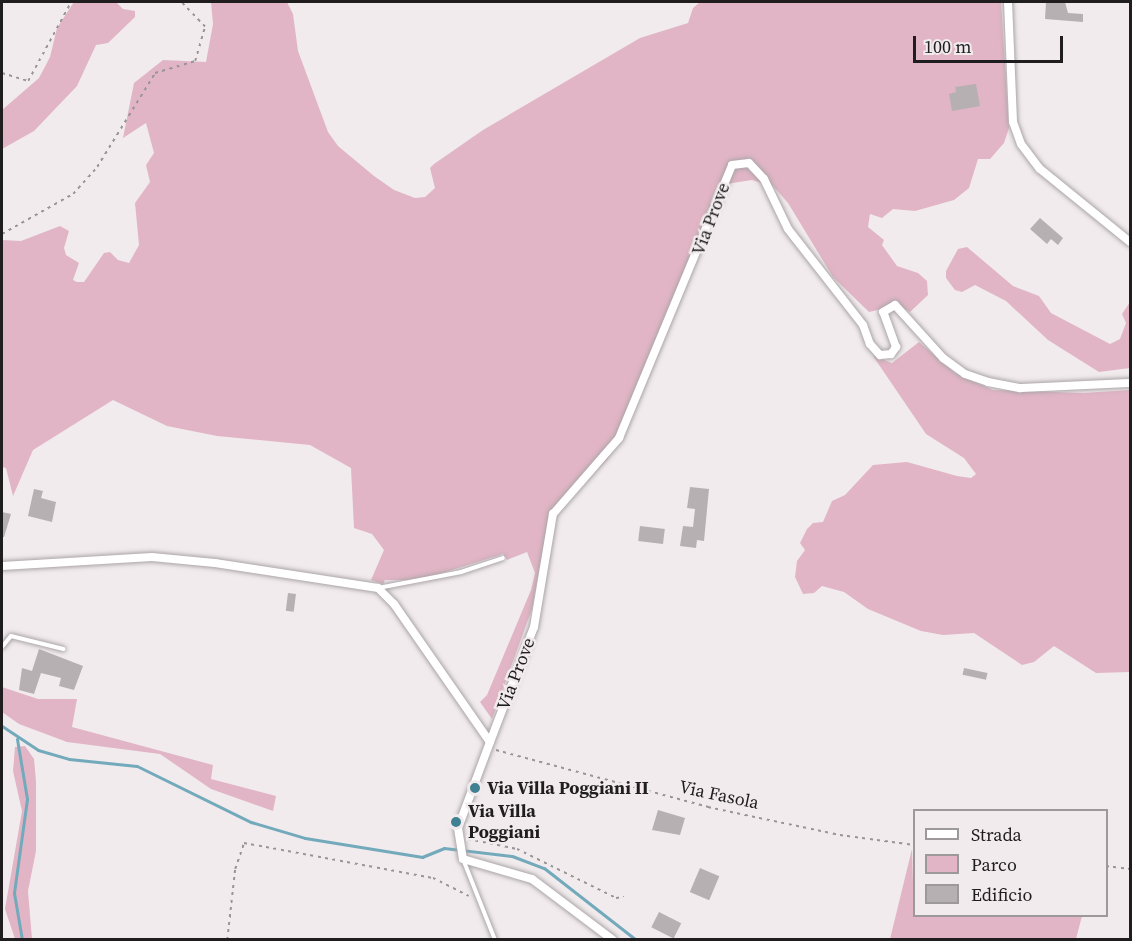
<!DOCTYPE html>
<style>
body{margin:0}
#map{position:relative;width:1132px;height:941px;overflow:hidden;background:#f1ebed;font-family:"Source Serif 4",serif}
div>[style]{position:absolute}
.green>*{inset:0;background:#e1b5c5}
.stream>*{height:3px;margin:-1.5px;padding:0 1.5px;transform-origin:1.5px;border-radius:1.5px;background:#73aabb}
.building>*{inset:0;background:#b6b0b2;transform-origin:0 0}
.path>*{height:1.5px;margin-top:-0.75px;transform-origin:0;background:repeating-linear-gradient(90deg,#999597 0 3px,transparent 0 7.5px)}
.roads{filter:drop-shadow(0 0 2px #aba5a7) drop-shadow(0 0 2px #aba5a7)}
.service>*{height:4px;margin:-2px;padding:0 2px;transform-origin:2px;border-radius:2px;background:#fff}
.minor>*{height:8px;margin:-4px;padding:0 4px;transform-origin:4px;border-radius:4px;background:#fff}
.dots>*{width:16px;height:16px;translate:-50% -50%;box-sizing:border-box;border:3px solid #f1ebed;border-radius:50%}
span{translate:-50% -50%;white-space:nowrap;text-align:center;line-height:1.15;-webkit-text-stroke:5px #f1ebed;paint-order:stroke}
.street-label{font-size:18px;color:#1f1d1e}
.poi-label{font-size:18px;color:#1f1d1e;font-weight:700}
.left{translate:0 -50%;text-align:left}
.frame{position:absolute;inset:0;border:3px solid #1f1d1e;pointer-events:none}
.legend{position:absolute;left:913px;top:809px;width:195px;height:108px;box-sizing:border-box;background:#f1ebed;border:2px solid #9d999a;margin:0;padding:8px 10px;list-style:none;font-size:18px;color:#1f1d1e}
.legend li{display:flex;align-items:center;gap:12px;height:30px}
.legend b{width:30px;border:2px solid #9d999a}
.scale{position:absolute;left:913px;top:36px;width:150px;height:27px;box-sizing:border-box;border:3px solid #1f1d1e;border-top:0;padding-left:8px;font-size:18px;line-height:21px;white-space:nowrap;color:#1f1d1e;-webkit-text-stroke:4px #f1ebed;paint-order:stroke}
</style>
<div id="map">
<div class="green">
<div style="clip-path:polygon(74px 2px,117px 3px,123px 9px,135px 11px,135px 17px,108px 43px,96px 45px,77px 86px,34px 131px,2px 149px,2px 110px,39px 78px,50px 57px,57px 28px)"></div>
<div style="clip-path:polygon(211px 2px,287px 2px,293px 14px,298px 51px,328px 132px,338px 146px,374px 176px,394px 190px,415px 198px,425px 197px,435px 188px,430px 168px,434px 164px,483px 130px,640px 38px,688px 23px,693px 8px,700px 2px,1001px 2px,1009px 128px,1004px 143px,990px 159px,978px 159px,969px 188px,954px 200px,915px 211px,893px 209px,882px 218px,870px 214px,868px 227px,884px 240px,882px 245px,897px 266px,918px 273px,927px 281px,928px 295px,910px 312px,898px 305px,869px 312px,833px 277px,788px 203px,773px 186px,752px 180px,726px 184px,617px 444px,607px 460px,549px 517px,532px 609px,492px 719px,480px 702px,487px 695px,531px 590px,535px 573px,527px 552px,507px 560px,503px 554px,420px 580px,385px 580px,383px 584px,371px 580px,384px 550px,372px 534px,354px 528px,351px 468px,310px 445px,217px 436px,167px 426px,113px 400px,33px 450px,13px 496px,6px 468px,2px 467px,2px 240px,21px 241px,60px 226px,69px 231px,64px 248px,66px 255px,79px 263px,73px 280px,77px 282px,84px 282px,104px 253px,110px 252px,118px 260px,129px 263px,139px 245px,135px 203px,150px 182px,146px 165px,154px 153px,146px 123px,123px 138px,134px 83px,163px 60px,206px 62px,213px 24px)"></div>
<div style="clip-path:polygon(967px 247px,1013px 286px,1039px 296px,1051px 313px,1110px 344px,1120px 339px,1126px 323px,1122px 314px,1130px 302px,1130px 368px,1099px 372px,1048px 340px,1006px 301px,975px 285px,962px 292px,955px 290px,946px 278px,946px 271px,958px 249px)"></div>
<div style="clip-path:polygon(919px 342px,955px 373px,993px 390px,1083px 393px,1130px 390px,1130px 672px,1096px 673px,1054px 646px,1034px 662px,1022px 665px,974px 633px,943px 635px,921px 631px,868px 609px,844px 592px,822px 586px,814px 593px,803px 594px,795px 577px,797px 561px,805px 550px,800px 543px,807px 529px,813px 523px,823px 522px,832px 501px,845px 495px,873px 465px,907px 462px,957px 476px,971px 478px,976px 474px,964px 458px,926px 434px,873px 356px,892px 363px)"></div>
<div style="clip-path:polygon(2px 687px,38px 699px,77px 699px,72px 727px,213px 765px,211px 779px,276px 796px,273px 811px,211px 789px,160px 754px,67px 742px,19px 724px,2px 712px)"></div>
<div style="clip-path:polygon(25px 746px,34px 759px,36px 781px,36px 851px,28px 891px,32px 939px,15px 939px,5px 909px,22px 811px,13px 771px,15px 747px)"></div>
<div style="clip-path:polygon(912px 849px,914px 916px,1082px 916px,1076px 939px,890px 939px)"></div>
</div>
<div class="stream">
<div style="left:2px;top:726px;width:43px;rotate:33.7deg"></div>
<div style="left:38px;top:750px;width:32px;rotate:16deg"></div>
<div style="left:69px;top:759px;width:68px;rotate:5.9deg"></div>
<div style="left:137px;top:766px;width:127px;rotate:26.2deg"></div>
<div style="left:251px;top:822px;width:56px;rotate:16.5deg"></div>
<div style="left:305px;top:838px;width:119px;rotate:9.2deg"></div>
<div style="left:422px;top:857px;width:24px;rotate:-22deg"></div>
<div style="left:444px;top:848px;width:68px;rotate:6.7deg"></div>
<div style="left:512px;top:856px;width:34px;rotate:21deg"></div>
<div style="left:544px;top:868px;width:117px;rotate:38deg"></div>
<div style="left:17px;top:739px;width:61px;rotate:80.5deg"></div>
<div style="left:27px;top:799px;width:95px;rotate:97.9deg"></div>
<div style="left:14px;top:893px;width:48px;rotate:80.3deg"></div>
</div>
<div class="building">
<div style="clip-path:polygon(1046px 2px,1065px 2px,1068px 13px,1083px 14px,1083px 22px,1045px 19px)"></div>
<div style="clip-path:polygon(976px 84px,980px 106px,952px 111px,949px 94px,956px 92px,955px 87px)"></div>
<div style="clip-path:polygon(1040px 218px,1063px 238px,1058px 245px,1051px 239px,1047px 244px,1030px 229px)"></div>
<div style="clip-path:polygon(690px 487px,709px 489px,704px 541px,697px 540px,696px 548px,680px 546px,683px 526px,693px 527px,695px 509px,687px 508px)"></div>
<div style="clip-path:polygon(34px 489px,43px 491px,41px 498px,56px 502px,52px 522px,28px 516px)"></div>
<div style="clip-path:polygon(2px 512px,11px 514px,4px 537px,2px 537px)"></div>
<div style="left:640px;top:526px;width:25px;height:15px;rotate:7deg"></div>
<div style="left:288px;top:593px;width:8px;height:18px;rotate:7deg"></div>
<div style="clip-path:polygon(39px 649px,83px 666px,74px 690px,59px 686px,61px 678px,41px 673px,34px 694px,19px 690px,22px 668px,32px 671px)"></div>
<div style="left:964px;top:668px;width:24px;height:7px;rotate:12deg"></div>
<div style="clip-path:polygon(658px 810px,685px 818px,680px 835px,652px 830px)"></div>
<div style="left:700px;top:868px;width:21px;height:26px;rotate:23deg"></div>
<div style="left:659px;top:912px;width:25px;height:17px;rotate:27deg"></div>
</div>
<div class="path">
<div style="left:2px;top:73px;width:27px;rotate:17deg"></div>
<div style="left:28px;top:81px;width:90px;rotate:-61.4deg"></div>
<div style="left:2px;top:234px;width:81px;rotate:-29.4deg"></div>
<div style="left:73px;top:194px;width:36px;rotate:-48deg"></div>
<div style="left:97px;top:167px;width:110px;rotate:-58.3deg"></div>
<div style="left:155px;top:73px;width:42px;rotate:-16.7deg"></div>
<div style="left:195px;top:61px;width:35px;rotate:-74deg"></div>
<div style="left:205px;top:27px;width:35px;rotate:-134deg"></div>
<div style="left:496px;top:750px;width:220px;rotate:15deg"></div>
<div style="left:708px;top:807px;width:135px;rotate:12deg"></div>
<div style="left:840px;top:835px;width:75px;rotate:7.7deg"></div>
<div style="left:468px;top:839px;width:50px;rotate:11.5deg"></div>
<div style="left:517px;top:849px;width:110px;rotate:26.3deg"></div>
<div style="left:616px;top:898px;width:8px;rotate:-7deg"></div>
<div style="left:1106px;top:866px;width:24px;rotate:7deg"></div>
<div style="left:227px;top:940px;width:71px;rotate:-83.6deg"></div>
<div style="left:235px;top:869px;width:28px;rotate:-71deg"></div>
<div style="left:244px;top:843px;width:192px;rotate:10.5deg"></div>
<div style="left:433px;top:878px;width:40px;rotate:26.6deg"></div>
</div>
<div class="roads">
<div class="service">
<div style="left:378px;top:588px;width:85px;rotate:-10.9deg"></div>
<div style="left:461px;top:572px;width:44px;rotate:-18.4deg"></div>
<div style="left:2px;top:647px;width:14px;rotate:-51deg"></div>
<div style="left:11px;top:636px;width:54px;rotate:14deg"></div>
<div style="left:463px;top:859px;width:87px;rotate:68.4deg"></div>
</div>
<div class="minor">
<div style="left:1008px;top:2px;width:120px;rotate:87.6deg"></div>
<div style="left:1013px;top:122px;width:23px;rotate:70deg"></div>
<div style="left:1021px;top:144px;width:31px;rotate:53deg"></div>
<div style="left:1040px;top:169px;width:116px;rotate:39deg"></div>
<div style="left:2px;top:566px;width:150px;rotate:-3.4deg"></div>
<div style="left:152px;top:557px;width:63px;rotate:5.4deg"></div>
<div style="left:215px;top:563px;width:165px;rotate:8.7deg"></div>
<div style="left:378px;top:588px;width:23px;rotate:45deg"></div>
<div style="left:394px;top:604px;width:168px;rotate:55.2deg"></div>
<div style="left:490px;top:742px;width:92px;rotate:110.4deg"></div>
<div style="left:458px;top:828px;width:31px;rotate:81deg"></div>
<div style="left:463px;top:859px;width:72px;rotate:16.2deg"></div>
<div style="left:532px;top:879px;width:101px;rotate:37deg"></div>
<div style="left:490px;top:742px;width:123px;rotate:-69.1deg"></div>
<div style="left:534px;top:627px;width:115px;rotate:-80.5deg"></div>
<div style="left:553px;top:514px;width:101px;rotate:-49deg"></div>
<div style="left:619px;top:438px;width:295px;rotate:-67.5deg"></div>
<div style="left:732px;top:165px;width:17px;rotate:-7deg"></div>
<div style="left:749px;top:163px;width:22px;rotate:47deg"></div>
<div style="left:764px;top:179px;width:55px;rotate:64.4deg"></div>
<div style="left:788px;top:229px;width:122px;rotate:52deg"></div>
<div style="left:863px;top:325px;width:20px;rotate:70deg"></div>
<div style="left:870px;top:344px;width:15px;rotate:48deg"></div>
<div style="left:880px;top:355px;width:11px;rotate:-5deg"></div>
<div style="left:891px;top:354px;width:9px;rotate:-54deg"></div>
<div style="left:896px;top:347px;width:37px;rotate:-110deg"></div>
<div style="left:883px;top:312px;width:14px;rotate:-30deg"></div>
<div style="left:895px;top:305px;width:72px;rotate:47.8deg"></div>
<div style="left:943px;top:358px;width:27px;rotate:36deg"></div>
<div style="left:965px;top:374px;width:24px;rotate:19deg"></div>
<div style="left:988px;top:382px;width:33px;rotate:11deg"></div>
<div style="left:1020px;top:388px;width:110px;rotate:-2.6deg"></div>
</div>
</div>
<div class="dots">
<div style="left:475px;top:788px;background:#408093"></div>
<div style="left:456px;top:822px;background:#408093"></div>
</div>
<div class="street-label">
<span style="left:711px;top:219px;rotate:-69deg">Via Prove</span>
<span style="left:516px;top:674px;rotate:-69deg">Via Prove</span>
<span style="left:719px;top:795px;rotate:12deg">Via Fasola</span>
</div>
<div class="poi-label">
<span class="left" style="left:487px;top:788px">Via Villa Poggiani II</span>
<span class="left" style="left:468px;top:822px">Via Villa<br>Poggiani</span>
</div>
<div class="frame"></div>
<ul class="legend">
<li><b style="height:8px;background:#fff"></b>Strada</li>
<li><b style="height:16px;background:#e1b5c5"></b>Parco</li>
<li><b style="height:16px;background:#b6b0b2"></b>Edificio</li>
</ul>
<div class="scale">100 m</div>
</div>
